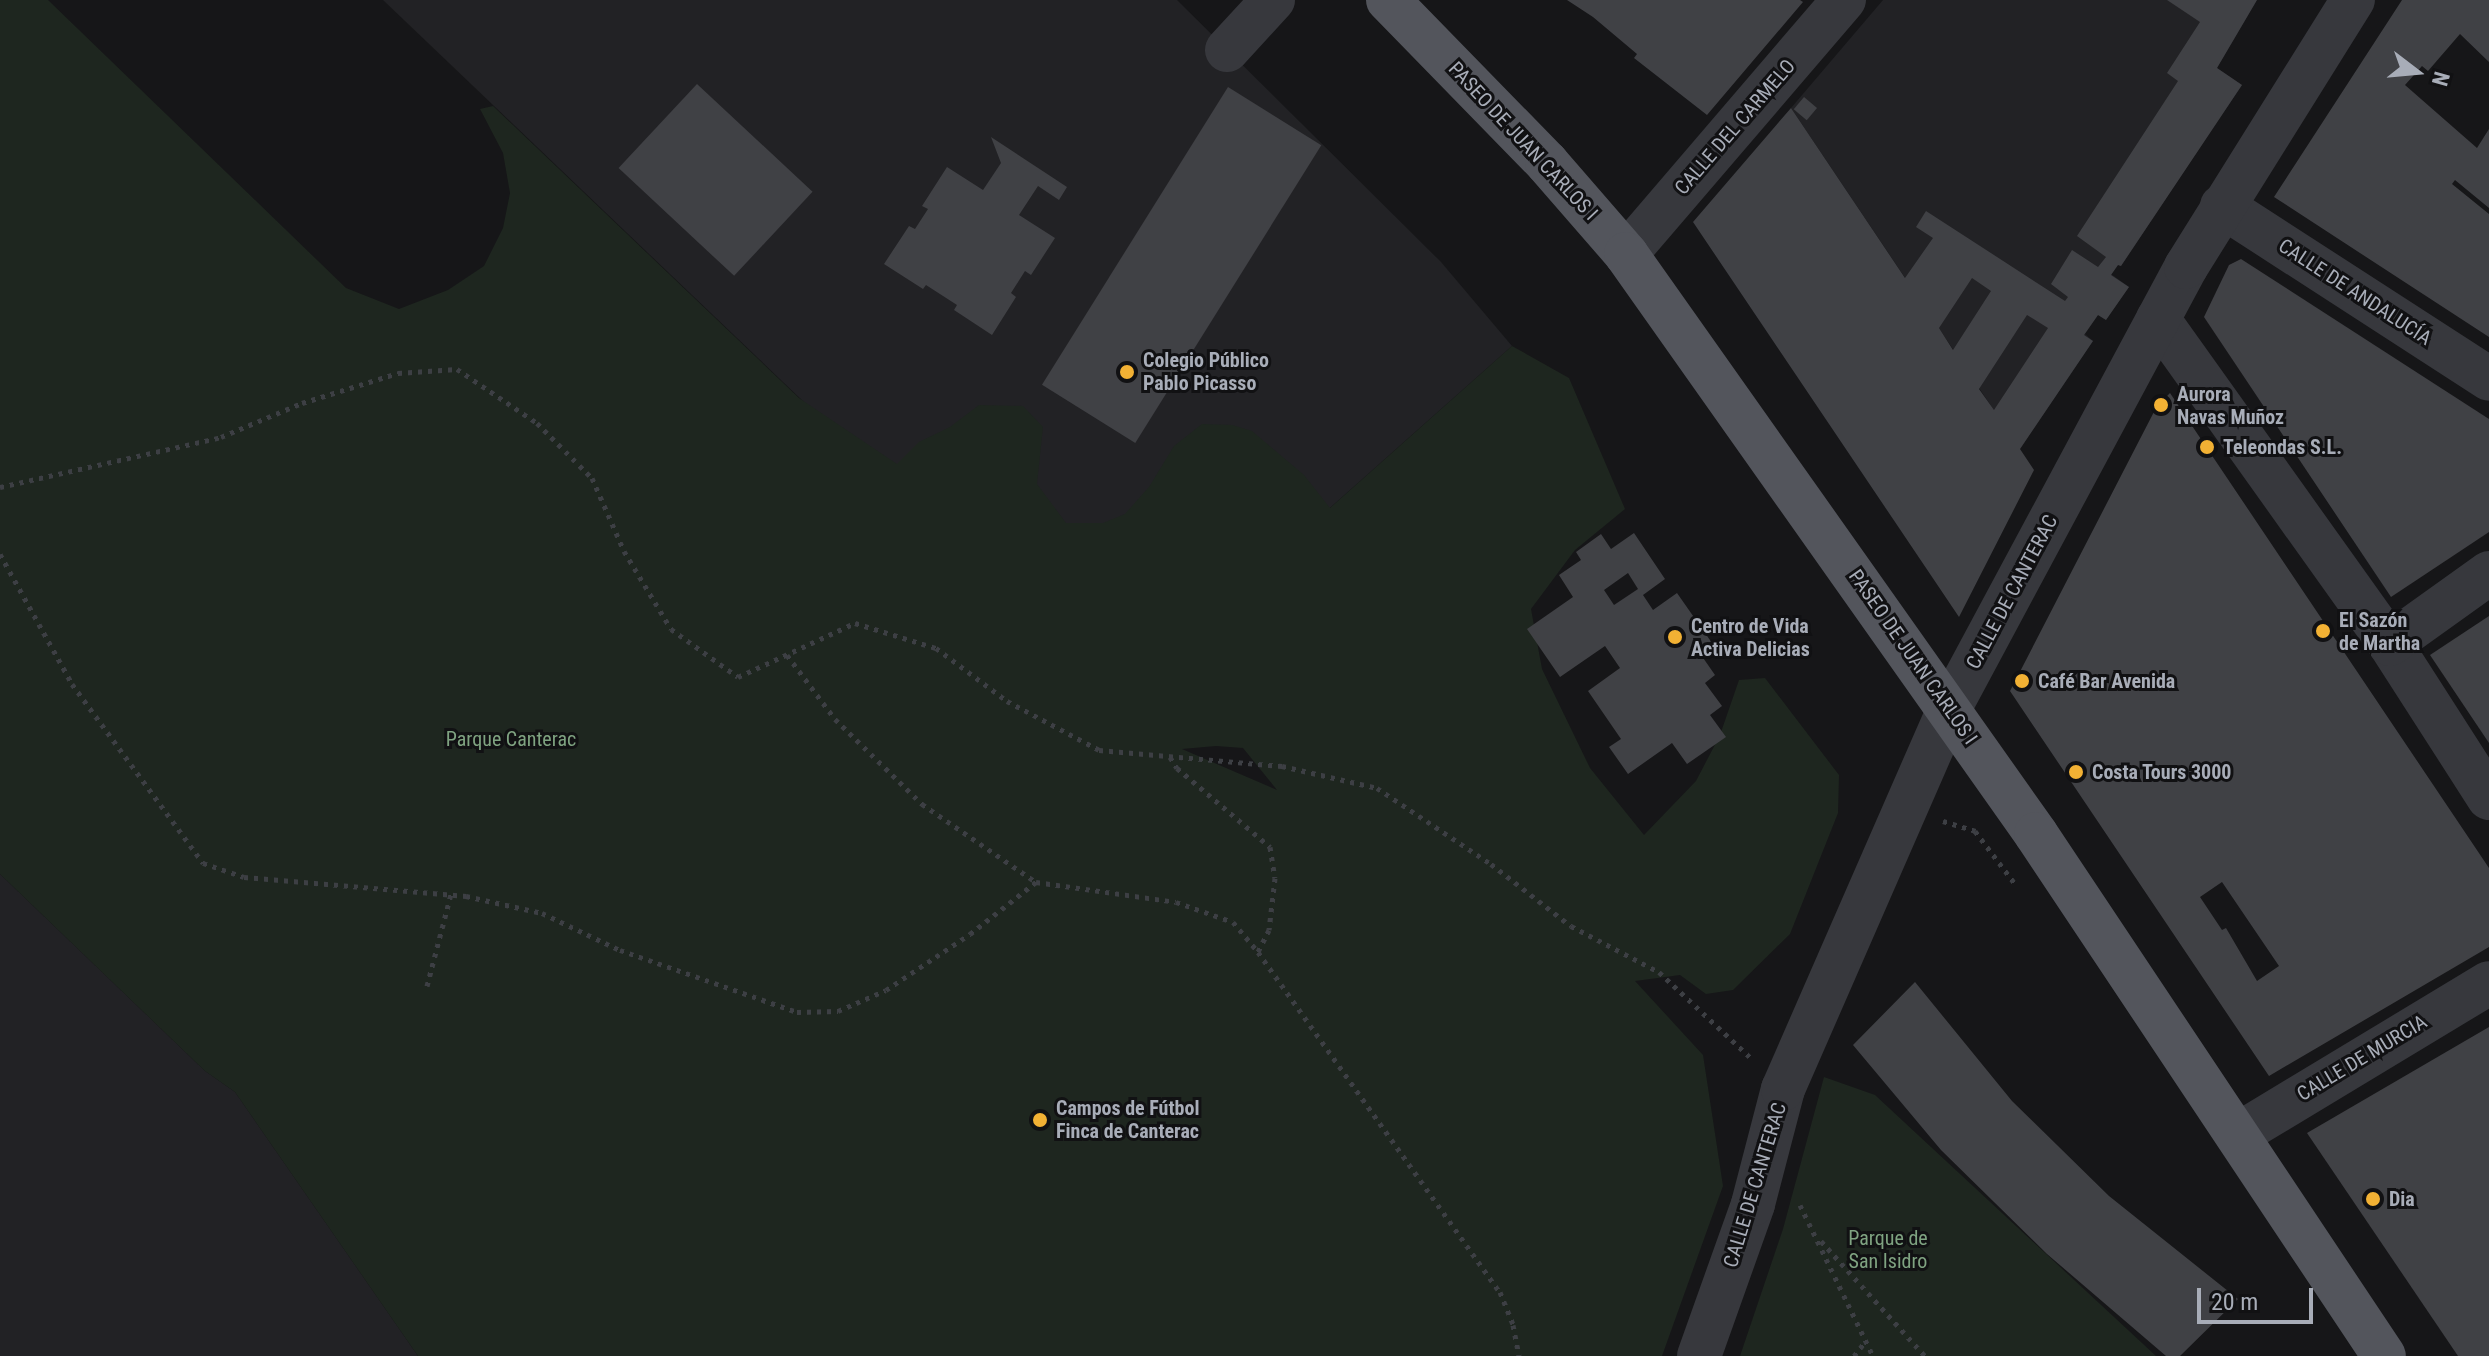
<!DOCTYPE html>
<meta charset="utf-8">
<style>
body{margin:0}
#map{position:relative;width:2489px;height:1356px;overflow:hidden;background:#161618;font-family:"Roboto Condensed",sans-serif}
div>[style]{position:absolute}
.built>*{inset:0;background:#222225}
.green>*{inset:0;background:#1e261f}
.building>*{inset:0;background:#404145;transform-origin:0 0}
.path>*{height:5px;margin-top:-2.5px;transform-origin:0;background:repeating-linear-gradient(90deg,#3d3f44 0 4px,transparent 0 10px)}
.minor>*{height:44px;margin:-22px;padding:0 22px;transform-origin:22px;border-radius:22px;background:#37383d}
.major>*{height:44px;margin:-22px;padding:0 22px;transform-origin:22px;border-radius:22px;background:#53555c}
.dots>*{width:22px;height:22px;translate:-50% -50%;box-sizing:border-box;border:4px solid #111113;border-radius:50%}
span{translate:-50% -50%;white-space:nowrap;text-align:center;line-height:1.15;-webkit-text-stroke:6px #111113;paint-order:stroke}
.street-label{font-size:20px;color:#a8adb8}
.poi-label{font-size:20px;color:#a8adb8;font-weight:700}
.left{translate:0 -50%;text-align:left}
.park-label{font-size:20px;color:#7fa381}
.north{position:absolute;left:2377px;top:32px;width:80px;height:80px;-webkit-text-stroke:6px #111113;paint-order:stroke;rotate:106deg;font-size:22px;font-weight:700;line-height:32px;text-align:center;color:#a8adb8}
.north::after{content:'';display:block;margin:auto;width:28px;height:36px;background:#a8adb8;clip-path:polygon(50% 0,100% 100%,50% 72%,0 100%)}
.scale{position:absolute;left:2197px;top:1288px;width:116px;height:36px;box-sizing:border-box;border:4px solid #a8adb8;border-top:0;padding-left:10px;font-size:24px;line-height:28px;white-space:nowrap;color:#a8adb8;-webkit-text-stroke:6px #111113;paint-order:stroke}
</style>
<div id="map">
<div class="built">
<div style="clip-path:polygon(383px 0,1177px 0,1441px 262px,1512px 346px,1115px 699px)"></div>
<div style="clip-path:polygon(1883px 0,2257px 0,2217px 68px,2242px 85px,2121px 266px,2118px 265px,2111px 274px,2129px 287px,2106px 320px,2098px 315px,2085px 334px,2093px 341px,2020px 449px,1791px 108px)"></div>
<div style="clip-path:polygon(0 874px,205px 1071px,235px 1092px,418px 1356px,0 1356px)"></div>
</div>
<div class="green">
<div style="clip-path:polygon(evenodd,0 0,48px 0,346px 288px,399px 309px,448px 290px,484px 266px,503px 228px,510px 193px,503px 153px,480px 109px,493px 106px,799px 398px,897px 464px,919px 442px,950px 427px,979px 405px,1023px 406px,1043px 427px,1037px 484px,1066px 523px,1103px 523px,1125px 514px,1149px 487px,1174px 446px,1202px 424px,1232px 425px,1252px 431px,1304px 475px,1330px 508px,1512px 346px,1569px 378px,1625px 509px,1575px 550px,1531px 609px,1542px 669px,1590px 768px,1644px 835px,1696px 781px,1720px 735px,1739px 680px,1765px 678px,1839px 775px,1838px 813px,1790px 934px,1733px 990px,1706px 994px,1680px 975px,1635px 981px,1703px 1055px,1723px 1186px,1662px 1356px,418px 1356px,235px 1092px,205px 1071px,0 874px,0 0,1216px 746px,1243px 748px,1277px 790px,1182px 749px,1216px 746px)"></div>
<div style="clip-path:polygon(1824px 1077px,1875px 1095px,2156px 1356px,1740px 1356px,1783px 1229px)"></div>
</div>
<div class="building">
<div style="clip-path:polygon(1567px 0,1800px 0,1803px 2px,1707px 115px,1634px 58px,1637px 54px,1593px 17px)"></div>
<div style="clip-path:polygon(evenodd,2167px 0,2257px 0,2217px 68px,2242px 85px,2121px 266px,2118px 265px,2111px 275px,2129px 287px,2106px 320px,2098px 315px,2084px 335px,2093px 341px,2020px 449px,2034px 470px,1959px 617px,1693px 222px,1791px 108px,1905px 278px,1933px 238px,1916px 227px,1926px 211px,2065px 301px,2068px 297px,2051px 284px,2072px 250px,2098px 267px,2106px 257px,2077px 236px,2178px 81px,2167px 73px,2200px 22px,2167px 0,1972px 278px,1991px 291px,1953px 350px,1939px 328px,1972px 278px,2167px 0,2027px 315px,2048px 328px,1994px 410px,1979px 389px,2027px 315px)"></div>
<div style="clip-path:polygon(2402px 0,2489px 0,2489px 62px,2460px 34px,2428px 71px,2422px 66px,2405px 85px,2477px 148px,2489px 129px,2489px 208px,2455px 180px,2452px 184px,2489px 214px,2489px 337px,2274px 197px)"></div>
<div style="left:697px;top:84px;width:158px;height:115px;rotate:43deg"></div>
<div style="left:1228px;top:87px;width:110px;height:351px;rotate:32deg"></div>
<div style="left:1804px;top:97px;width:17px;height:16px;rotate:40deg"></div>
<div style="clip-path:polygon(991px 137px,1067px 187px,1059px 200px,1038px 186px,1019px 215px,1055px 238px,1031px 275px,1025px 271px,1011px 293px,1016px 297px,992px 335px,954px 310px,957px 305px,926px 285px,923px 289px,884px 264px,909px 226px,915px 229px,928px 209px,922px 206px,947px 167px,983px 190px,1001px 163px)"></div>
<div style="clip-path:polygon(2241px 259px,2489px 419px,2489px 532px,2391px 597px,2204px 317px,2229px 265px)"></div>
<div style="clip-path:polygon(evenodd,2170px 393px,2489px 868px,2489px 947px,2269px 1076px,2010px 691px,2157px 406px,2170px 393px,2222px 882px,2279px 966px,2257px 981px,2226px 928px,2222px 930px,2200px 897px,2222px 882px)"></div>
<div style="clip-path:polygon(evenodd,1634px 533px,1665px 579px,1643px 595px,1653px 610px,1677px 593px,1712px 643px,1699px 652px,1715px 675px,1705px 683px,1722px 706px,1710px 715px,1726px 737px,1687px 764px,1672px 743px,1628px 774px,1609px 747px,1621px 739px,1588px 691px,1620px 668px,1605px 646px,1560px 677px,1527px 629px,1573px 597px,1559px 575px,1581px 560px,1576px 552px,1601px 534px,1611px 549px,1634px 533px,1628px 573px,1638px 589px,1614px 605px,1604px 590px,1628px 573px)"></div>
<div style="clip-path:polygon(2489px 616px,2489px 743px,2430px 655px)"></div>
<div style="clip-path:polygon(1915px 982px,2012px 1101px,2109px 1196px,2238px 1299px,2180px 1356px,2166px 1356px,2047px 1254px,1941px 1150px,1853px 1045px)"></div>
<div style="clip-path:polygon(2489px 1027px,2489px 1356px,2458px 1356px,2307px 1133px)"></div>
</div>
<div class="path">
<div style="left:0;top:487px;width:227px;rotate:-12.7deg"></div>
<div style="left:221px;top:437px;width:88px;rotate:-22.8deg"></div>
<div style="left:302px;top:403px;width:101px;rotate:-17.4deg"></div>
<div style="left:398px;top:373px;width:59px;rotate:-3.9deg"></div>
<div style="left:457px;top:369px;width:97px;rotate:34deg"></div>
<div style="left:537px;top:423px;width:78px;rotate:45deg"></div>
<div style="left:592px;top:478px;width:80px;rotate:66.3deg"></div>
<div style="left:624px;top:551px;width:91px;rotate:58.9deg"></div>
<div style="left:671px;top:629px;width:82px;rotate:35.6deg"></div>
<div style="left:738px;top:677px;width:129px;rotate:-24.8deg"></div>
<div style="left:855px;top:623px;width:85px;rotate:17.2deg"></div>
<div style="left:936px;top:648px;width:89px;rotate:36.7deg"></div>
<div style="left:1007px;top:701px;width:104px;rotate:28deg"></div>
<div style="left:1099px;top:750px;width:184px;rotate:5deg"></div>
<div style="left:1282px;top:766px;width:98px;rotate:13deg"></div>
<div style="left:1377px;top:788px;width:137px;rotate:33.7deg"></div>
<div style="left:1491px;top:864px;width:101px;rotate:37.8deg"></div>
<div style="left:1571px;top:926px;width:99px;rotate:27.6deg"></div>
<div style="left:1659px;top:972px;width:127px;rotate:43.1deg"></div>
<div style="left:0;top:554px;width:149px;rotate:61deg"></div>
<div style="left:72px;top:684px;width:222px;rotate:53.8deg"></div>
<div style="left:203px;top:863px;width:43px;rotate:18.9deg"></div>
<div style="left:244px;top:877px;width:223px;rotate:4.9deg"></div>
<div style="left:466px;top:896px;width:78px;rotate:12.6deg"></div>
<div style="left:542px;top:913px;width:86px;rotate:25.4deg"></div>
<div style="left:620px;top:950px;width:188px;rotate:19.3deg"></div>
<div style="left:797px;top:1012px;width:41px;rotate:-1.4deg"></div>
<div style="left:838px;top:1011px;width:52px;rotate:-23.6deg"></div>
<div style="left:886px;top:990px;width:101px;rotate:-33.7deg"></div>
<div style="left:970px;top:934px;width:84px;rotate:-38.2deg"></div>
<div style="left:787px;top:655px;width:80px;rotate:53.1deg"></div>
<div style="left:835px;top:719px;width:122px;rotate:44.3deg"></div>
<div style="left:922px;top:804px;width:138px;rotate:34.4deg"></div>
<div style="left:1036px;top:882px;width:141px;rotate:8.1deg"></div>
<div style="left:1176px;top:902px;width:60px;rotate:19.3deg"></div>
<div style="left:1233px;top:922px;width:39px;rotate:50deg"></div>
<div style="left:1258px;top:952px;width:417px;rotate:54.6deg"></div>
<div style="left:1500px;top:1292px;width:35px;rotate:68deg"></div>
<div style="left:1513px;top:1325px;width:32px;rotate:79deg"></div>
<div style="left:1170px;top:757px;width:13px;rotate:58deg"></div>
<div style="left:1177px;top:768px;width:122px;rotate:40.3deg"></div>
<div style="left:1270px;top:847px;width:31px;rotate:81deg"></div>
<div style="left:1275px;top:878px;width:52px;rotate:96.6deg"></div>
<div style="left:1269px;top:930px;width:25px;rotate:117deg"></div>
<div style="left:1943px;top:821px;width:34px;rotate:17deg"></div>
<div style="left:1975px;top:831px;width:68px;rotate:52.8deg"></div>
<div style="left:427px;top:986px;width:95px;rotate:-75.4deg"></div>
<div style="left:1800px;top:1205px;width:168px;rotate:64.2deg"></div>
<div style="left:1821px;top:1241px;width:155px;rotate:47.9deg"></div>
<div style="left:1854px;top:1356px;width:18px;rotate:-52deg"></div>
</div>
<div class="minor">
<div style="left:1227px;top:50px;width:68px;rotate:-47.4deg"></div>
<div style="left:2222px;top:206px;width:318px;rotate:32.9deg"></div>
<div style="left:1626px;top:254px;width:335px;rotate:-49.4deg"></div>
<div style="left:2158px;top:319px;width:399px;rotate:54.5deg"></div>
<div style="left:2390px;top:644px;width:183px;rotate:57.3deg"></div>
<div style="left:2390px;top:644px;width:122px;rotate:-35.6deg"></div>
<div style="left:2237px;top:1135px;width:294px;rotate:-31.1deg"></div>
<div style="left:1699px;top:1356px;width:161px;rotate:-70.4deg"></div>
<div style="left:1753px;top:1204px;width:119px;rotate:-75.4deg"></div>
<div style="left:1783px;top:1089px;width:415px;rotate:-66.4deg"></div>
<div style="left:1949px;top:709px;width:502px;rotate:-61.8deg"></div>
<div style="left:2186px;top:267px;width:315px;rotate:-58deg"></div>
</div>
<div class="major">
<div style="left:1388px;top:0;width:228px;rotate:45.7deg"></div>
<div style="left:1547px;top:163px;width:121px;rotate:49deg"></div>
<div style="left:1626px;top:254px;width:710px;rotate:54.74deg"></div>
<div style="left:2036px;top:834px;width:627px;rotate:56.31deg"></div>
</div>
<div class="dots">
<div style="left:1127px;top:372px;background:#f2b134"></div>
<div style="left:2161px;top:405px;background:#f2b134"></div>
<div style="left:2207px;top:447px;background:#f2b134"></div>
<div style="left:2323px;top:631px;background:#f2b134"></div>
<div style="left:1675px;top:637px;background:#f2b134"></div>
<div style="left:2022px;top:681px;background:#f2b134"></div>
<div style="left:2076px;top:772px;background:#f2b134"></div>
<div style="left:1040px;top:1120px;background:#f2b134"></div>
<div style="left:2373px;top:1199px;background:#f2b134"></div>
</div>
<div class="street-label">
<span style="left:1735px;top:127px;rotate:-49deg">CALLE DEL CARMELO</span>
<span style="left:1523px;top:141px;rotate:47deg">PASEO DE JUAN CARLOS I</span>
<span style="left:2355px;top:292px;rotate:33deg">CALLE DE ANDALUCÍA</span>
<span style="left:2012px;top:592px;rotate:-62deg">CALLE DE CANTERAC</span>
<span style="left:1913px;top:657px;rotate:55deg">PASEO DE JUAN CARLOS I</span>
<span style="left:2362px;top:1058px;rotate:-31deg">CALLE DE MURCIA</span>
<span style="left:1755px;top:1185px;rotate:-73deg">CALLE DE CANTERAC</span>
</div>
<div class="poi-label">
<span class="left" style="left:1143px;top:372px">Colegio Público<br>Pablo Picasso</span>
<span class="left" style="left:2177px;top:406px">Aurora<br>Navas Muñoz</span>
<span class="left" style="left:2223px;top:447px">Teleondas S.L.</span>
<span class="left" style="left:2339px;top:632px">El Sazón<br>de Martha</span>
<span class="left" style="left:1691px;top:638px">Centro de Vida<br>Activa Delicias</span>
<span class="left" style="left:2038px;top:681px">Café Bar Avenida</span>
<span class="left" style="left:2092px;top:772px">Costa Tours 3000</span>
<span class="left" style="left:1056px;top:1120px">Campos de Fútbol<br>Finca de Canterac</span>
<span class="left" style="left:2389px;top:1199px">Dia</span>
</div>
<div class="park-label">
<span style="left:511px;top:739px">Parque Canterac</span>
<span style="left:1888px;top:1250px">Parque de<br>San Isidro</span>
</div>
<div class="north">N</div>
<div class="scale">20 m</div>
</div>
